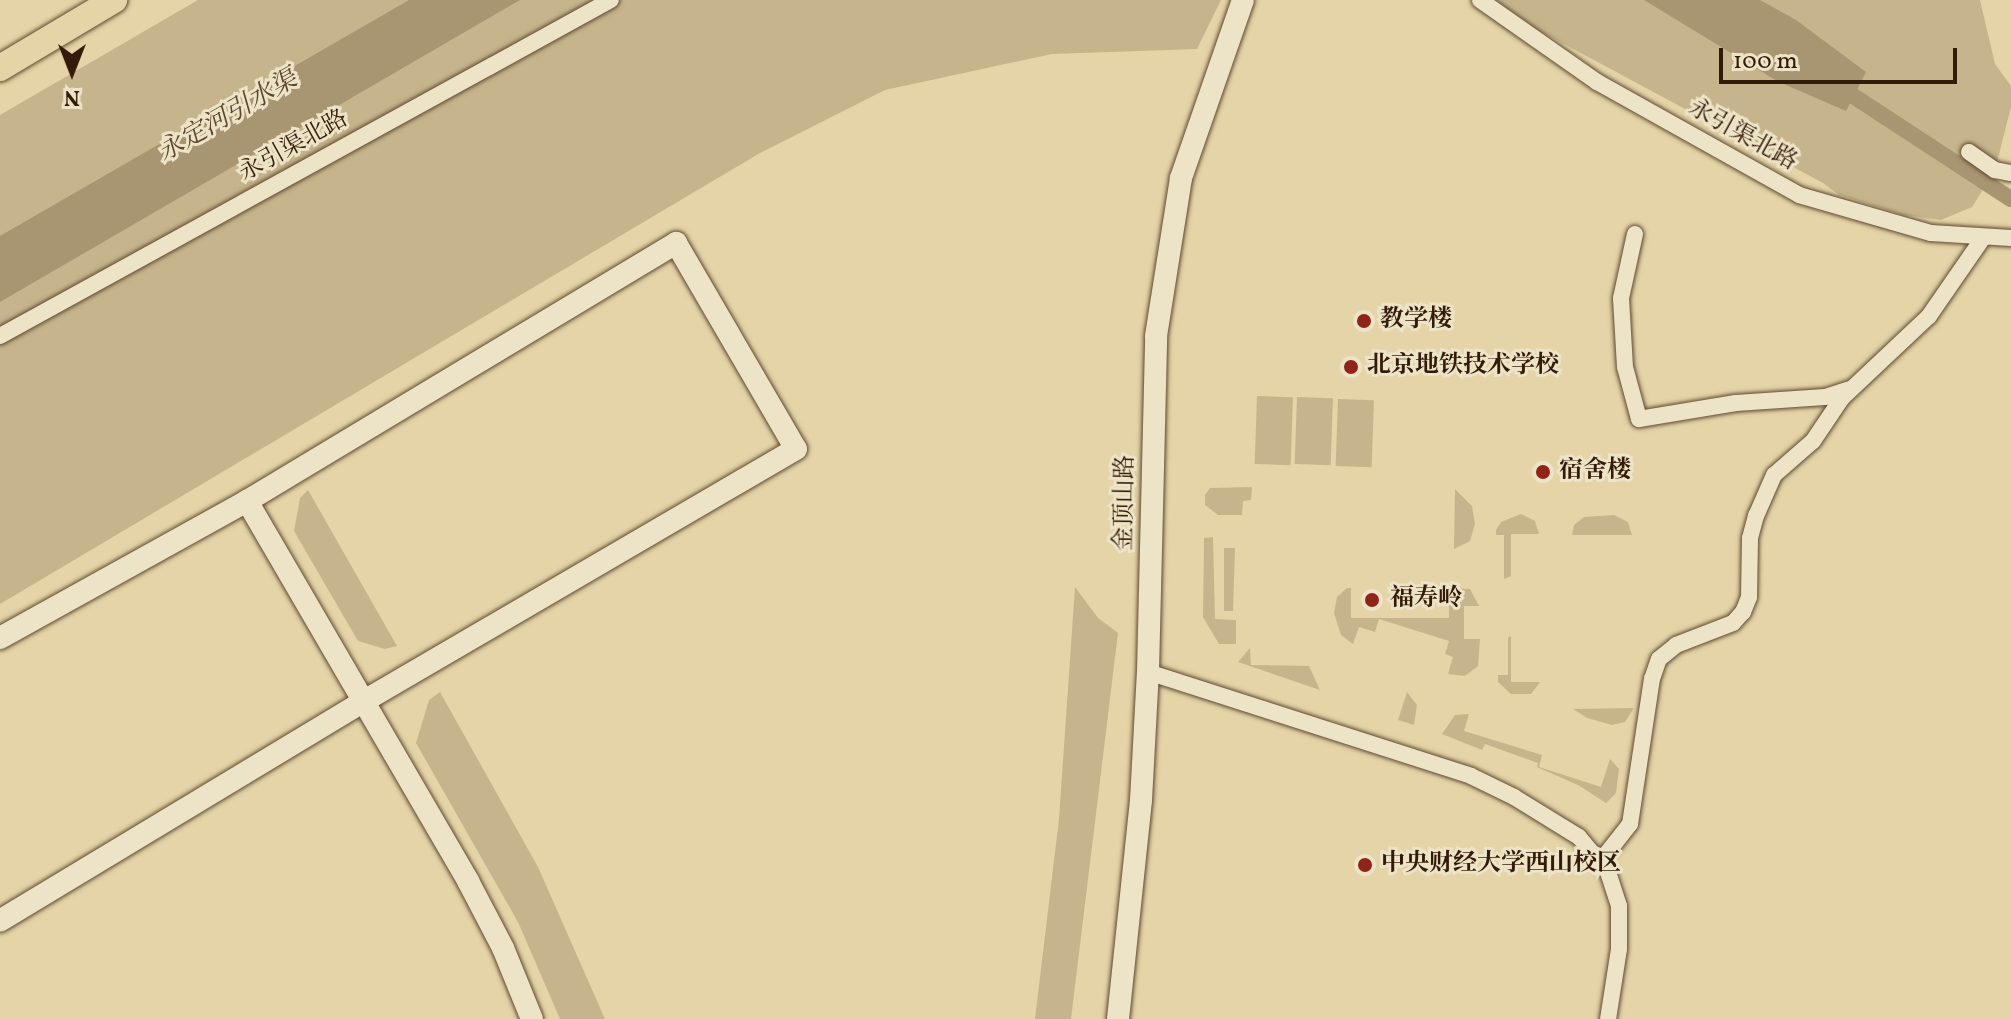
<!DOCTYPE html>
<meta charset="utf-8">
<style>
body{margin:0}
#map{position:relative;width:2011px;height:1019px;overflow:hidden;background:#e4d4a7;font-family:Vollkorn,"Noto Serif SC",serif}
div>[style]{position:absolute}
.green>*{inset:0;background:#c6b58c;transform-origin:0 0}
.water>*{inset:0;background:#a89571}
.canal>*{height:16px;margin:-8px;padding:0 8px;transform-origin:8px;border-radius:8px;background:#a89571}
.roads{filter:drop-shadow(0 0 2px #5f4930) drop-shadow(0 0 2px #5f4930)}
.minor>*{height:16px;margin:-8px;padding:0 8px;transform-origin:8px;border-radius:8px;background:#ede3c6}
.tertiary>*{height:22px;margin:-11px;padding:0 11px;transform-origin:11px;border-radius:11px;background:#ede3c6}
.primary>*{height:26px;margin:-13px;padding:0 13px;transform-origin:13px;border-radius:13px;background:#e4d4a7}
.dots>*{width:22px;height:22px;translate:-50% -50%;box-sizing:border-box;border:4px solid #ede3c6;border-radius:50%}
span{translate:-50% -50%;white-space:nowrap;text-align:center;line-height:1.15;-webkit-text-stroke:6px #ede3c6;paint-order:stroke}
.street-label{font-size:24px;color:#331b09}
.poi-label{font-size:24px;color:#331b09;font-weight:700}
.left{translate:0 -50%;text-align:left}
.water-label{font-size:26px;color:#5c462d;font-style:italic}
.north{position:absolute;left:32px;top:32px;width:80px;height:80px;-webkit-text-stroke:6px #ede3c6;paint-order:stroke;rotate:180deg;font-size:22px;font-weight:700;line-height:32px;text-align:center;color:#331b09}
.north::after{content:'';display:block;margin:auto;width:28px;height:36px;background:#331b09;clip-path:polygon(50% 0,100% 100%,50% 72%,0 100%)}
.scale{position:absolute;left:1719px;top:48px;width:238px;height:36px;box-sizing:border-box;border:4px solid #331b09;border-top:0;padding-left:10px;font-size:24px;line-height:28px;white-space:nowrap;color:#331b09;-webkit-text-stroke:6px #ede3c6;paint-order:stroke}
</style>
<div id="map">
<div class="green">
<div style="clip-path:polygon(198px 0,1221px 0,1197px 49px,1052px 54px,885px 90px,760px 153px,0 604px,0 115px)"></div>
<div style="clip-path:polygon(1496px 0,1980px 0,1995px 64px,2011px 86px,2011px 107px,1995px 170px,1972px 207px,1941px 220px,1904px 215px,1839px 195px,1823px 183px,1538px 30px)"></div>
<div style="left:1257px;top:396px;width:36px;height:68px;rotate:2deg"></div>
<div style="left:1297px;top:397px;width:36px;height:67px;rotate:2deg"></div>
<div style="left:1338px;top:399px;width:36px;height:67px;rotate:2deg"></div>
<div style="clip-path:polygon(1252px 487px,1251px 500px,1243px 501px,1242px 515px,1218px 515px,1205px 505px,1205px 495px,1210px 488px)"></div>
<div style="clip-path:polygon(1455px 489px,1472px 506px,1475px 524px,1470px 541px,1454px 549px)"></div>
<div style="clip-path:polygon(308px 490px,397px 646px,385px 649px,358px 641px,294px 531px,300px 498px)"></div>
<div style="clip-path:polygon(1521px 514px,1535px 521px,1539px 534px,1511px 534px,1511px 576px,1504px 579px,1504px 535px,1496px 535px,1496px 530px,1501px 522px)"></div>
<div style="clip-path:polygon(1614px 515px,1628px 522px,1632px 535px,1572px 535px,1574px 525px,1584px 517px)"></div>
<div style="clip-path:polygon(1213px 537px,1215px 619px,1236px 620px,1236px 644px,1219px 644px,1203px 617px,1204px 538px)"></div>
<div style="clip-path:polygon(1224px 548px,1235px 548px,1233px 611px,1224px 611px)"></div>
<div style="clip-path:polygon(1075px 587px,1098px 618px,1118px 633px,1071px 1019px,1035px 1019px,1059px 819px)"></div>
<div style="clip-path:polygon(1347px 588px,1351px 588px,1351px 618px,1449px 618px,1449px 588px,1470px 589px,1479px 606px,1464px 606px,1464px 639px,1480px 639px,1478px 666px,1465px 676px,1448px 674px,1453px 657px,1445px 654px,1449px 641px,1379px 619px,1375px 632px,1359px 627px,1353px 644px,1341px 635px,1334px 613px,1337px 597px)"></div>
<div style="clip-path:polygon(1511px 636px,1511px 682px,1540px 682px,1531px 694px,1511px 694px,1498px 682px,1498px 675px,1508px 675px,1508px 638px)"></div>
<div style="clip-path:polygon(1250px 648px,1251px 665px,1309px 666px,1320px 690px,1238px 662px)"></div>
<div style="clip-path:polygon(440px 692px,538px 867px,605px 1019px,560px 1019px,518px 922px,416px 743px,429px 700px)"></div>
<div style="clip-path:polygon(1407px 692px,1417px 705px,1414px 725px,1398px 720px)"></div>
<div style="clip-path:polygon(1634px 708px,1625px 722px,1612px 725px,1587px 718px,1573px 709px)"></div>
<div style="clip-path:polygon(1469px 714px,1464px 731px,1542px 755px,1539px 767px,1601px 787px,1610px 759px,1619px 769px,1616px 793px,1606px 803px,1578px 785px,1537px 767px,1538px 763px,1485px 744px,1482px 750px,1442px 734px,1455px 715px)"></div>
</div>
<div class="water">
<div style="clip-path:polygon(409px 0,520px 0,0 302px,0 236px)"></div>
<div style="clip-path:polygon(1644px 0,1760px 0,1796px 20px,1866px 72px,1846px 111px,1777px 81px)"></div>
</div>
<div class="canal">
<div style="left:1835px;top:84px;width:210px;rotate:33.2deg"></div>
</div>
<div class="roads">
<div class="minor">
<div style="left:1480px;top:0;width:143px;rotate:35deg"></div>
<div style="left:1597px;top:82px;width:231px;rotate:29.2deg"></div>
<div style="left:1799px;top:195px;width:137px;rotate:16.1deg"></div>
<div style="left:1931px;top:233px;width:80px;rotate:3.6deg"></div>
<div style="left:1969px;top:152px;width:32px;rotate:35deg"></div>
<div style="left:1995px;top:170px;width:16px;rotate:11deg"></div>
<div style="left:1635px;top:234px;width:66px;rotate:102.3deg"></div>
<div style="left:1621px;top:298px;width:69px;rotate:86.7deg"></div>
<div style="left:1625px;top:367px;width:54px;rotate:74.9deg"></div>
<div style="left:1639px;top:419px;width:98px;rotate:-9.4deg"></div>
<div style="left:1736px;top:403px;width:89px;rotate:-3.9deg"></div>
<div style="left:1825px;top:397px;width:25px;rotate:-18deg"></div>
<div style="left:0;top:336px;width:697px;rotate:-28.81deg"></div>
<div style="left:1148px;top:672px;width:339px;rotate:17.8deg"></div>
<div style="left:1471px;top:776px;width:48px;rotate:26deg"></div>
<div style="left:1514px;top:797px;width:76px;rotate:31.6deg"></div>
<div style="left:1579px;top:837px;width:45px;rotate:50.4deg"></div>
<div style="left:1608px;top:872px;width:36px;rotate:72deg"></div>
<div style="left:1619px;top:906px;width:43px;rotate:90deg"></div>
<div style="left:1619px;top:949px;width:71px;rotate:98.9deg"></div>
<div style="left:1600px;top:862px;width:48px;rotate:-51.7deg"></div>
<div style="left:1630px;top:824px;width:147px;rotate:-81.4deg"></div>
<div style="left:1652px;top:679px;width:21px;rotate:-71deg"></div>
<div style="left:1659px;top:659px;width:22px;rotate:-39deg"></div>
<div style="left:1676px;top:645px;width:61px;rotate:-21.1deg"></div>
<div style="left:1733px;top:623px;width:15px;rotate:-48deg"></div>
<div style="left:1743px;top:612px;width:16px;rotate:-68deg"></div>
<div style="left:1749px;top:597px;width:59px;rotate:-89deg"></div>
<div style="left:1750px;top:538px;width:23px;rotate:-75deg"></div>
<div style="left:1756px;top:516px;width:45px;rotate:-66.3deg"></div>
<div style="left:1774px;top:475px;width:52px;rotate:-41.1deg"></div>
<div style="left:1813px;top:441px;width:52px;rotate:-56deg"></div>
<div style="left:1842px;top:398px;width:120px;rotate:-43.3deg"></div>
<div style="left:1929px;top:316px;width:95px;rotate:-55.3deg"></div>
</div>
<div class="tertiary">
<div style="left:247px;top:501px;width:440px;rotate:59.8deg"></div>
<div style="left:468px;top:881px;width:76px;rotate:62.4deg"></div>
<div style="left:503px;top:948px;width:77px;rotate:67.8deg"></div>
<div style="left:0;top:638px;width:282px;rotate:-29deg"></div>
<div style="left:247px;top:501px;width:501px;rotate:-31.02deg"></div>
<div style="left:676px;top:243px;width:238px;rotate:59.8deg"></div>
<div style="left:796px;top:449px;width:500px;rotate:149.74deg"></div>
<div style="left:364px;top:701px;width:425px;rotate:148.9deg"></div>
<div style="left:1118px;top:1019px;width:220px;rotate:-84deg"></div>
<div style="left:1141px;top:800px;width:128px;rotate:-86.9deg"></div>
<div style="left:1148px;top:672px;width:336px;rotate:-88.6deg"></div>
<div style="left:1156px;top:336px;width:160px;rotate:-81deg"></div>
<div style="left:1181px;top:178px;width:188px;rotate:-70.8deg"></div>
</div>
<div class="primary">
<div style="left:0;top:68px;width:133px;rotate:-30.8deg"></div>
</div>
</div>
<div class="dots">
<div style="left:1364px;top:321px;background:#8f2418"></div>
<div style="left:1351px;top:367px;background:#8f2418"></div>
<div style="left:1543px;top:472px;background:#8f2418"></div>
<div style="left:1372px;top:600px;background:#8f2418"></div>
<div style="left:1365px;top:865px;background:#8f2418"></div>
</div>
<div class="street-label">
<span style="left:1742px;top:136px;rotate:29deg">永引渠北路</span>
<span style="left:294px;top:147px;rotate:-29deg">永引渠北路</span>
<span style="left:1126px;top:503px;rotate:-89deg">金顶山路</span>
</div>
<div class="poi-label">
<span class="left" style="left:1380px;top:321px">教学楼</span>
<span class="left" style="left:1367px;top:367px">北京地铁技术学校</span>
<span class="left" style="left:1559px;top:472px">宿舍楼</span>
<span class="left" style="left:1390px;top:600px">福寿岭</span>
<span class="left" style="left:1381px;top:865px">中央财经大学西山校区</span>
</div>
<div class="water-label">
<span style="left:228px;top:117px;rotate:-30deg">永定河引水渠</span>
</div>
<div class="north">N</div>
<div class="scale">100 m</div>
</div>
